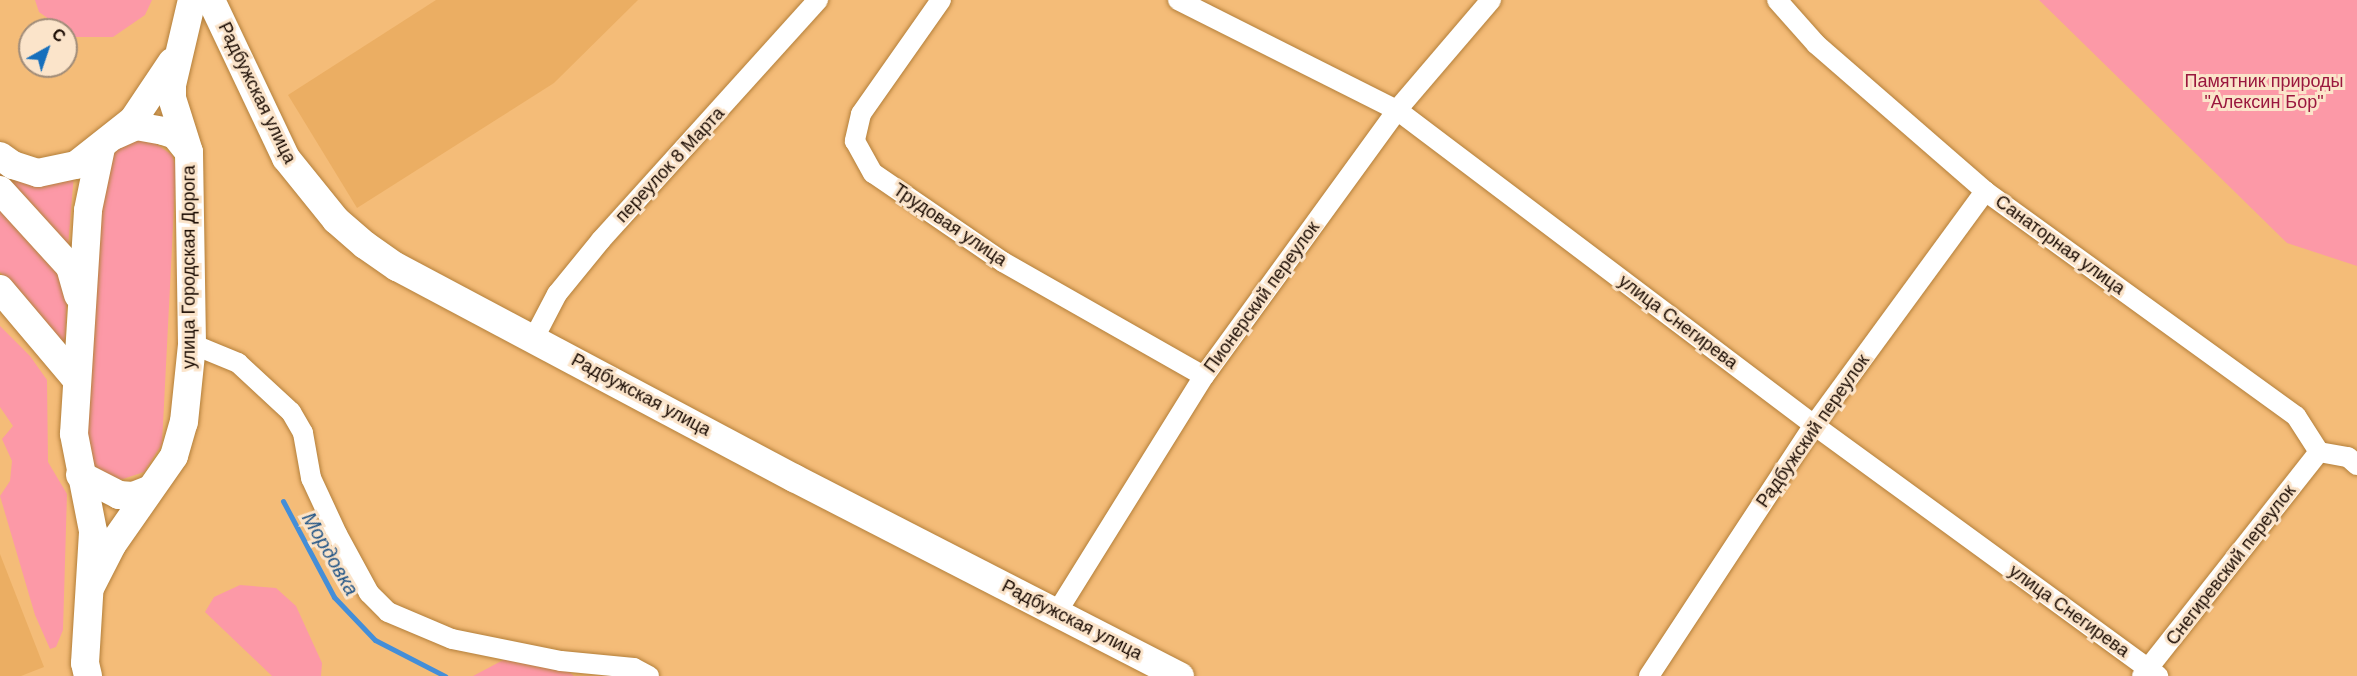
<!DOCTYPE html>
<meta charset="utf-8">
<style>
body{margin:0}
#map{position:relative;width:2357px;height:676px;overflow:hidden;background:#f4bc78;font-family:Helvetica,sans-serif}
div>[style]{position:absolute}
.built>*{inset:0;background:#ebae63}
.green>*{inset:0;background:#fc99a7}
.stream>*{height:5px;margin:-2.5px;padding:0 2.5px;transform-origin:2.5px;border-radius:2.5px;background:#448ed8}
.roads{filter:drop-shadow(0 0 2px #b37f3a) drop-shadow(0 0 2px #b37f3a)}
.street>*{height:20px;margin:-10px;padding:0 10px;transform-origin:10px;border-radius:10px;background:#fff}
.secondary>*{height:28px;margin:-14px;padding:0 14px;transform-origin:14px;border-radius:14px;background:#fff}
span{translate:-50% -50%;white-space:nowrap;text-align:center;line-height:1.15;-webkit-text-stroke:6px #fbe4ca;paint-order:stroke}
.park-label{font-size:18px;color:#9a173e}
.street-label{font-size:18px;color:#180900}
.water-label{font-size:20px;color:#215486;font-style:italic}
.north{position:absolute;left:18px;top:18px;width:60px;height:60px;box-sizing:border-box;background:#fbe4ca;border:2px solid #a08c79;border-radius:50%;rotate:40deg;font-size:16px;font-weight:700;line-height:24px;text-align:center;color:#180900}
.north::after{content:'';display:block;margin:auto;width:21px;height:27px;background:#166fbc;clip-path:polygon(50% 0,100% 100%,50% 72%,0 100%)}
</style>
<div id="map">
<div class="built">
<div style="clip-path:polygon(436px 0,638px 0,554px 83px,357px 208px,288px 95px)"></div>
<div style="clip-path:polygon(0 554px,44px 667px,21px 676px,0 676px)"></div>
</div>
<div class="green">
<div style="clip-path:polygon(35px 0,152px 0,145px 15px,113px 37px,74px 37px,39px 12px)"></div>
<div style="clip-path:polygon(2039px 0,2357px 0,2357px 266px,2287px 243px)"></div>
<div style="clip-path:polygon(149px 139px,172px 155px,176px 168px,162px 444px,144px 472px,120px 480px,95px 469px,84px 433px,103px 169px,113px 152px,128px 141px)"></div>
<div style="clip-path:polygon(0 172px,74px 174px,68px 247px,0 179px)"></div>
<div style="clip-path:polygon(0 204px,51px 257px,67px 292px,65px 345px,0 272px)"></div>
<div style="clip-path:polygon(0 326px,30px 356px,47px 380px,48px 462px,67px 494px,63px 630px,56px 647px,50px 649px,35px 615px,0 496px,10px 481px,12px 461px,2px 439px,13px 426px,0 407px)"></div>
<div style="clip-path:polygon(240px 585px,276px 588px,296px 606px,322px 663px,321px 676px,272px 676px,205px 612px,214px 597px)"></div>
<div style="clip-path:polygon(509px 657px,563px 667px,574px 676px,473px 676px)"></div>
</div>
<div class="stream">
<div style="left:283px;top:501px;width:109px;rotate:62deg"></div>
<div style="left:334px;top:597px;width:59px;rotate:46.4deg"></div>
<div style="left:375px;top:640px;width:79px;rotate:27.2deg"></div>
</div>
<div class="roads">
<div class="street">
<div style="left:941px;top:0;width:139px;rotate:125.1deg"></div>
<div style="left:861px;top:114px;width:28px;rotate:103deg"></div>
<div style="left:855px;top:141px;width:37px;rotate:61deg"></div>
<div style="left:873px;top:173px;width:158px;rotate:34.4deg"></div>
<div style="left:1003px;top:262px;width:231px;rotate:29.6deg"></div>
<div style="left:1178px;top:0;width:245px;rotate:26.7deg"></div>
<div style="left:1397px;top:110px;width:523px;rotate:37.07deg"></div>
<div style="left:1814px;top:425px;width:426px;rotate:36.1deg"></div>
<div style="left:1777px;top:0;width:59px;rotate:48.4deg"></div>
<div style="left:1816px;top:44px;width:224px;rotate:41deg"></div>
<div style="left:1985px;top:191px;width:384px;rotate:35.9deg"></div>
<div style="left:2296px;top:416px;width:43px;rotate:57.4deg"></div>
<div style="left:2319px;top:452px;width:29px;rotate:10deg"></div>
<div style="left:2348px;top:457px;width:12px;rotate:42deg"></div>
<div style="left:534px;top:338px;width:50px;rotate:-62.4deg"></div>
<div style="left:557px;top:294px;width:70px;rotate:-50.8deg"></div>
<div style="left:601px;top:240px;width:324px;rotate:-47.9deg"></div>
<div style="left:192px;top:344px;width:50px;rotate:22.4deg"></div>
<div style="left:238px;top:363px;width:72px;rotate:42.8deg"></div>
<div style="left:291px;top:412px;width:24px;rotate:60deg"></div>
<div style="left:303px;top:433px;width:46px;rotate:79.9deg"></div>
<div style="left:311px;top:478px;width:62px;rotate:65.1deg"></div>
<div style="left:337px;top:534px;width:67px;rotate:61.5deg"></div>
<div style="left:369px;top:593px;width:27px;rotate:45deg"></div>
<div style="left:388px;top:612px;width:69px;rotate:22.9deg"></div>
<div style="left:452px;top:639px;width:111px;rotate:11.4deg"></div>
<div style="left:561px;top:661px;width:73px;rotate:5.5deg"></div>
<div style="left:634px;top:668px;width:17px;rotate:28deg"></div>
<div style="left:1057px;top:612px;width:278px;rotate:-58.1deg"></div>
<div style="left:1204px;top:376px;width:329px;rotate:-54deg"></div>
<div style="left:1397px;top:110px;width:145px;rotate:-49.5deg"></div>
<div style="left:1649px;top:676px;width:300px;rotate:-56.7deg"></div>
<div style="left:1814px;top:425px;width:290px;rotate:-53.8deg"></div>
<div style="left:2142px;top:676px;width:285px;rotate:-51.7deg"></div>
</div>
<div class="secondary">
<div style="left:211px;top:0;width:175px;rotate:64.6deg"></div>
<div style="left:286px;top:158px;width:80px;rotate:51.1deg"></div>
<div style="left:336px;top:220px;width:38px;rotate:41deg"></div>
<div style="left:365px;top:245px;width:39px;rotate:35deg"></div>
<div style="left:397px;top:267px;width:450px;rotate:28deg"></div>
<div style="left:794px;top:478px;width:434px;rotate:27.2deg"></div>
<div style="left:116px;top:135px;width:22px;rotate:-24deg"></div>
<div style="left:136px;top:126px;width:27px;rotate:10deg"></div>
<div style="left:163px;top:131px;width:13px;rotate:18deg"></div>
<div style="left:175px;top:135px;width:22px;rotate:51deg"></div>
<div style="left:0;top:156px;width:16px;rotate:35deg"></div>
<div style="left:13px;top:165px;width:26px;rotate:18deg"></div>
<div style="left:38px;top:173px;width:39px;rotate:-12deg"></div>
<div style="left:76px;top:165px;width:73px;rotate:-38.3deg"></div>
<div style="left:133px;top:120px;width:70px;rotate:-56.1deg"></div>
<div style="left:0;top:190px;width:104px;rotate:47.7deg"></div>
<div style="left:70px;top:267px;width:29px;rotate:74deg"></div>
<div style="left:0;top:289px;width:119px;rotate:49.8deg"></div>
<div style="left:80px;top:475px;width:44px;rotate:27.1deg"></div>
<div style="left:119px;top:495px;width:14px;rotate:4deg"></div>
<div style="left:133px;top:496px;width:17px;rotate:-21deg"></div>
<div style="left:90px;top:588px;width:48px;rotate:-62.9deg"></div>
<div style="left:112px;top:545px;width:108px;rotate:-55.1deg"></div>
<div style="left:174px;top:456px;width:35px;rotate:-74deg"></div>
<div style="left:184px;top:422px;width:78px;rotate:-84.1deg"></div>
<div style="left:192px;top:344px;width:192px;rotate:-90.9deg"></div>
<div style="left:189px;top:152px;width:57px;rotate:-107.5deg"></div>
<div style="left:172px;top:98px;width:13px;rotate:-90deg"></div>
<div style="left:172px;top:85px;width:87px;rotate:-76.8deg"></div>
<div style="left:88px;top:676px;width:13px;rotate:-103deg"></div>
<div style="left:85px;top:663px;width:132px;rotate:-86.5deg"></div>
<div style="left:93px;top:531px;width:99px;rotate:-101.1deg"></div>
<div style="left:74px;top:434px;width:224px;rotate:-86.4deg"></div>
<div style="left:88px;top:210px;width:63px;rotate:-78.2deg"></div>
</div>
</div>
<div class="park-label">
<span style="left:2264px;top:92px">Памятник природы<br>"Алексин Бор"</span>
</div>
<div class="street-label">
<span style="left:257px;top:93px;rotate:64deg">Радбужская улица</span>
<span style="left:670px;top:165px;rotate:-47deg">переулок 8 Марта</span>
<span style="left:950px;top:225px;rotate:34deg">Трудовая улица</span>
<span style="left:2060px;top:245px;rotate:36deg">Санаторная улица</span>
<span style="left:189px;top:267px;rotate:-90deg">улица Городская Дорога</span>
<span style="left:1262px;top:297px;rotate:-54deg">Пионерский переулок</span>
<span style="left:1678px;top:322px;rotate:37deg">улица Снегирева</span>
<span style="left:641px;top:395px;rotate:28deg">Радбужская улица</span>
<span style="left:1813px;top:431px;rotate:-55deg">Радбужский переулок</span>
<span style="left:2231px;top:565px;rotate:-52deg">Снегиревский переулок</span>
<span style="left:2069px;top:611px;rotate:36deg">улица Снегирева</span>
<span style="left:1072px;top:620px;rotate:27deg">Радбужская улица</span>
</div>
<div class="water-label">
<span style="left:330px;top:554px;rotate:60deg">Мордовка</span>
</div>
<div class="north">С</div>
</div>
